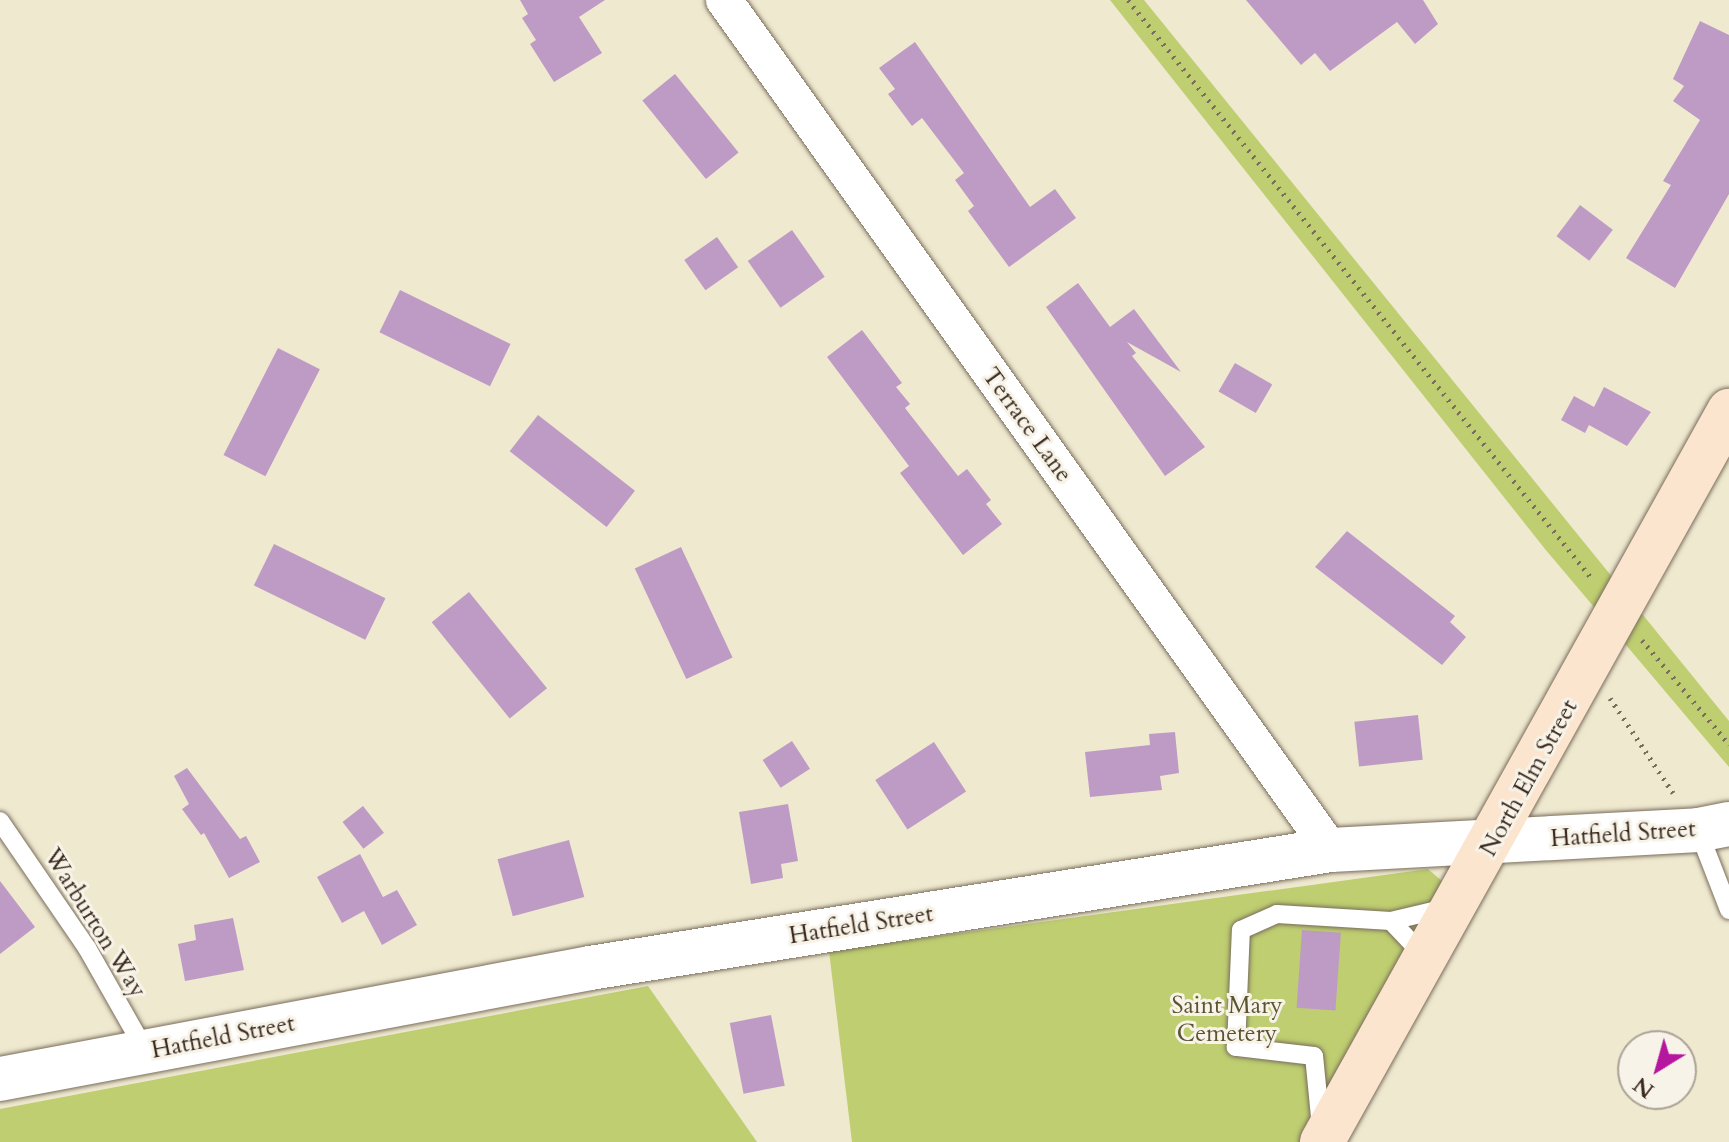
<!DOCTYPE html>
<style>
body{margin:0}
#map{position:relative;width:1729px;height:1142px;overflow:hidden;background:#efe9d0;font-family:Cardo,serif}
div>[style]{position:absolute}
.green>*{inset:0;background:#bece70}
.building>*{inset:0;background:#be9bc5;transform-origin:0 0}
.path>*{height:5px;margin-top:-2.5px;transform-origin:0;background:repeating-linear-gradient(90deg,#7a6d5c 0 2px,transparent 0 8px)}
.roads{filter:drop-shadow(0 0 2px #7a6d5c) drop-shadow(0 0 2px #7a6d5c)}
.service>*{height:18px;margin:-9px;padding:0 9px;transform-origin:9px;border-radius:9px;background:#fff}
.minor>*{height:36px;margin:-18px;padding:0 18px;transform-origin:18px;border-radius:18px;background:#fff}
.tertiary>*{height:44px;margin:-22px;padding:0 22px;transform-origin:22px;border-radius:22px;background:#fff}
.secondary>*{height:44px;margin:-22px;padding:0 22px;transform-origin:22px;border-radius:22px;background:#fbe5cf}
span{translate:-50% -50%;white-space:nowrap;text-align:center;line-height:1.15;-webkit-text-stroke:6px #f7f3e8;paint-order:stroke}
.street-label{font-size:24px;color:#3b2a1e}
.park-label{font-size:24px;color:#5c5332}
.north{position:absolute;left:1617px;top:1030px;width:80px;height:80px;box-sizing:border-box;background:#f7f3e8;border:2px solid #aca397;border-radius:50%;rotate:217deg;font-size:22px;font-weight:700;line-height:32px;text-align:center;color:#3b2a1e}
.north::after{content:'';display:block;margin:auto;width:28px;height:36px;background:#b5179e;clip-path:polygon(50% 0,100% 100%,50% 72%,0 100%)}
</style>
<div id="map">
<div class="green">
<div style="clip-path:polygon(1110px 0,1144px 0,1729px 721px,1729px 767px,1545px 549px)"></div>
<div style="clip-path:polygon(1428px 869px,1443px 882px,1303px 1142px,852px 1142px,829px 951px)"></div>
<div style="clip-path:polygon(648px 986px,757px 1142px,0 1142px,0 1109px)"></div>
</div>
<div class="building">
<div style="clip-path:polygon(520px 0,605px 0,579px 17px,602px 53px,554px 82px,530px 44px,536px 40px,522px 18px,528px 14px)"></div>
<div style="clip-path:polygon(1246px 0,1423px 0,1438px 24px,1415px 44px,1397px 22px,1330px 71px,1315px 53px,1301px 65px)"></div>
<div style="clip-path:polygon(1700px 21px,1729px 35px,1729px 194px,1675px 288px,1626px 258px,1671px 185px,1663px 181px,1700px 120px,1673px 101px,1684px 86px,1673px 79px)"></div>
<div style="clip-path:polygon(915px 42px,1030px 207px,1055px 189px,1076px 218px,1009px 267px,968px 211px,974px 206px,955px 180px,964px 173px,922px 118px,912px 126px,888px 94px,895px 89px,879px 68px)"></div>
<div style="left:675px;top:74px;width:101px;height:42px;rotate:51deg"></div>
<div style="left:1580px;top:205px;width:41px;height:39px;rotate:37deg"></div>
<div style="left:792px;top:230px;width:57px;height:54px;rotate:55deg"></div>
<div style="left:717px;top:237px;width:37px;height:40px;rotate:55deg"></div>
<div style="clip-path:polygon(1078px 283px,1110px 327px,1134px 309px,1181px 372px,1127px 342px,1136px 353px,1132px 356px,1205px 447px,1165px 476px,1046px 307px)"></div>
<div style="left:400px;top:290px;width:123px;height:47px;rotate:26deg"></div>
<div style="clip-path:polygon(862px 330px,902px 383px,896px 387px,910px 404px,905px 408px,958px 476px,967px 469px,991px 500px,986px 504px,1002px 524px,963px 555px,900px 473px,909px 466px,827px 357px)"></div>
<div style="left:278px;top:348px;width:47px;height:120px;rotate:27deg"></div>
<div style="left:1235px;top:363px;width:43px;height:33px;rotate:30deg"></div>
<div style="clip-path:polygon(1604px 387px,1651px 412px,1627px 446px,1589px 425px,1585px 433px,1561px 420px,1574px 396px,1594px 407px)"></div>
<div style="left:538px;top:415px;width:123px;height:46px;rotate:38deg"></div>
<div style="clip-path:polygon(1347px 531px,1455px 616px,1450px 622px,1466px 637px,1442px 665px,1315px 567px)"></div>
<div style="left:274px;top:544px;width:124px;height:46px;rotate:26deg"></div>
<div style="left:681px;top:547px;width:122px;height:51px;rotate:65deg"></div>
<div style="left:469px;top:592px;width:124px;height:48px;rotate:51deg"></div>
<div style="left:1418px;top:715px;width:45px;height:64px;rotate:84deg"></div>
<div style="clip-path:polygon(1175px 732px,1179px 773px,1160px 776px,1162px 790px,1090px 797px,1085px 752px,1150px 745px,1149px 734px)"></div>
<div style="left:792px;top:741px;width:33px;height:35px;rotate:57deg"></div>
<div style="left:934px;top:742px;width:59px;height:70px;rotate:57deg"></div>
<div style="clip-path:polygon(187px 768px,240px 839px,246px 836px,260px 862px,229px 878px,204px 833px,201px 835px,182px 809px,189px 804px,174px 776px)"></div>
<div style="clip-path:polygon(788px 804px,798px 861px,781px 864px,783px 878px,751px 884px,739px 812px)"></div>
<div style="left:363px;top:806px;width:34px;height:26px;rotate:52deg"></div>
<div style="left:569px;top:840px;width:59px;height:74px;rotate:75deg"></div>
<div style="clip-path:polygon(360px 854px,383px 897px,397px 890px,417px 925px,382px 945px,364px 911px,342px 923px,317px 877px)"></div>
<div style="clip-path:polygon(0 881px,35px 927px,0 954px)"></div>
<div style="clip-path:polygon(233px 918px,244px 970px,185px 981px,178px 944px,196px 940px,194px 925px)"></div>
<div style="left:1302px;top:930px;width:39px;height:78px;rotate:4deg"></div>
<div style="left:771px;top:1015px;width:72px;height:42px;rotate:79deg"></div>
</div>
<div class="path">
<div style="left:1128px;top:0;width:743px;rotate:51.28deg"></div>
<div style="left:1642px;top:640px;width:136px;rotate:50.1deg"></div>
<div style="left:1610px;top:698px;width:114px;rotate:56.4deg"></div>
</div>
<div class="roads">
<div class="service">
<div style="left:0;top:821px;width:154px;rotate:55.6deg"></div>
<div style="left:87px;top:948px;width:117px;rotate:60.4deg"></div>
<div style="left:1698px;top:830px;width:86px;rotate:68.8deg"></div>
<div style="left:1391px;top:921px;width:57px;rotate:-13.3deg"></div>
<div style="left:1321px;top:1127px;width:71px;rotate:-95.6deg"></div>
<div style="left:1314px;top:1056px;width:79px;rotate:-173.4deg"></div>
<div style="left:1236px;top:1047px;width:117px;rotate:-87.6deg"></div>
<div style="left:1241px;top:930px;width:39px;rotate:-24deg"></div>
<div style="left:1277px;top:914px;width:114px;rotate:3.5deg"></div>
<div style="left:1391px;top:921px;width:51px;rotate:46.6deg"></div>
</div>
<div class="minor">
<div style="left:724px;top:0;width:1044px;rotate:54.47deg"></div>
</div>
<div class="tertiary">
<div style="left:0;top:1079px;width:600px;rotate:-10.65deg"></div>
<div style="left:590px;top:968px;width:750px;rotate:-9.05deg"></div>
<div style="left:1331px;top:850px;width:368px;rotate:-3.1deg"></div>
<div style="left:1698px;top:830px;width:32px;rotate:-11deg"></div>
</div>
<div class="secondary">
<div style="left:1322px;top:1142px;width:837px;rotate:-60.89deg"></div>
</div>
</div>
<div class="street-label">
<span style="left:1027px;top:425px;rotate:54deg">Terrace Lane</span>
<span style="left:1529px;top:778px;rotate:-61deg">North Elm Street</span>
<span style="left:1623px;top:834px;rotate:-4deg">Hatfield Street</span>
<span style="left:95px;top:923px;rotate:58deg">Warburton Way</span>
<span style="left:861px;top:925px;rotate:-9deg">Hatfield Street</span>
<span style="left:223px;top:1037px;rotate:-11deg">Hatfield Street</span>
</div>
<div class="park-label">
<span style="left:1227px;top:1020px">Saint Mary<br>Cemetery</span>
</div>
<div class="north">N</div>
</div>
